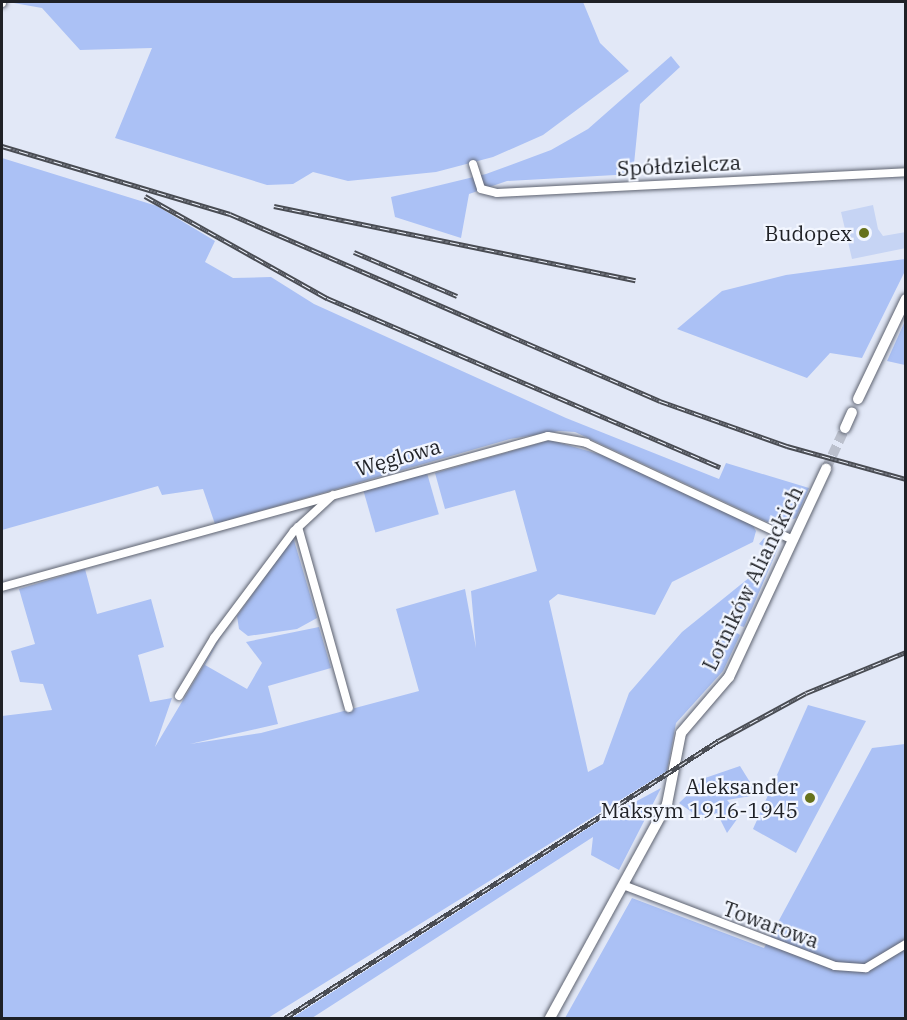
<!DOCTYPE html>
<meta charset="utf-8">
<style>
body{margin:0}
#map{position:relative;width:907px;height:1020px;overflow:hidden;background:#e2e8f7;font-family:"IBM Plex Serif",serif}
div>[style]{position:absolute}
.green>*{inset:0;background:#abc1f5;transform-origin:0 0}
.building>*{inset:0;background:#c6d4f4}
.secondary-tunnel>*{height:10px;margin-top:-5px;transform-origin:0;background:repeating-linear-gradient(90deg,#bbc0cd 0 10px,transparent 0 15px)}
.roads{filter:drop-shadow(0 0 2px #5e6370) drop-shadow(0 0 2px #5e6370)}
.street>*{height:8px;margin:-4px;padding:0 4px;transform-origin:4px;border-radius:4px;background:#fff}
.secondary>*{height:10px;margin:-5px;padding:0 5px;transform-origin:5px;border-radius:5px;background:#fff}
.rail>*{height:5px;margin-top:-2.5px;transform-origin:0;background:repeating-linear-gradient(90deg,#f2f6ff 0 9px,#494c53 0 18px);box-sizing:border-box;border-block:2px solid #494c53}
.dots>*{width:16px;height:16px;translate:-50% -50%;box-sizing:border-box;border:3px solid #f2f6ff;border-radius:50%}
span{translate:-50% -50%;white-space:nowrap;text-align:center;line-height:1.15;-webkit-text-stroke:4.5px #f2f6ff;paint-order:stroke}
.street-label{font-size:21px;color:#1f2126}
.poi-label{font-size:21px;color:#1f2126}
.right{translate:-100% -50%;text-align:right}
.frame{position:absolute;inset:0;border:3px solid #1f2126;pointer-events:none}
</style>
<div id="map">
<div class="green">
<div style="clip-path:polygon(8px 2px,583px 2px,600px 43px,629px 71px,543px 135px,493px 157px,436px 172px,348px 181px,313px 172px,293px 184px,267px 185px,115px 138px,152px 48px,80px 50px,42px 8px)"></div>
<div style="clip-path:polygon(671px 56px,680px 67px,640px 104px,633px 174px,507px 181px,469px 194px,461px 238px,395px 217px,391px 197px,486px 174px,551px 150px,588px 129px)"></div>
<div style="clip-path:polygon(2px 158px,157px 206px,215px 241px,205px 262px,233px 278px,271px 277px,314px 304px,566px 418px,719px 479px,726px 463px,809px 488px,796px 518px,776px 526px,575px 432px,559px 431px,510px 439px,215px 524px,203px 489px,162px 495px,158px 486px,2px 530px)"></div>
<div style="clip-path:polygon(905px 259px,905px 271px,862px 358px,830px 353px,807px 378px,677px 329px,722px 291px,786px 275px)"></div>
<div style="clip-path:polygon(905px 321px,906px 365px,905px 365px,887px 361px)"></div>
<div style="clip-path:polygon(550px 440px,609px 457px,752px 524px,756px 531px,753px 542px,672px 582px,655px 615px,558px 594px,549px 601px,588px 772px,603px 764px,629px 693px,682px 632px,765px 565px,772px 551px,759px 544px,764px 538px,779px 546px,744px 627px,737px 625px,734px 631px,740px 635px,723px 671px,676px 723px,667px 771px,268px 1018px,2px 1018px,2px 716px,52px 710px,43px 684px,20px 682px,11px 651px,35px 644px,19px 589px,85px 569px,97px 614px,151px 599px,164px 647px,138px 655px,150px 702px,172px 698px,155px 747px,227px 626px,205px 665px,247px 689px,262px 663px,246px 642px,319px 627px,331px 668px,268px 686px,278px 724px,190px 744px,261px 733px,419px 691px,396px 609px,465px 589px,476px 648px,471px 591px,537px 571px,515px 490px,445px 509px,435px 473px)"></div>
<div style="left:427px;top:473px;width:43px;height:66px;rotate:74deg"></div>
<div style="clip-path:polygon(293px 537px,317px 618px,297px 629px,248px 636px,239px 629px,237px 616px)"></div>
<div style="clip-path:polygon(808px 705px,866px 721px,796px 853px,753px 829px)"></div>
<div style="clip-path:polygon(905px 744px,905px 1018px,565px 1018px,632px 898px,764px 948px,872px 748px)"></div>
<div style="clip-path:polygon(740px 766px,753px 787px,751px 796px,727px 800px,740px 815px,727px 833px,717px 813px,700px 818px,679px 803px,705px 778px)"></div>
<div style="clip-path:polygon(661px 788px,619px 870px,591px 855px,593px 837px,312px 1018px,292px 1018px,596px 823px)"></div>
</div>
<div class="building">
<div style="clip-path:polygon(873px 205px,878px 229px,883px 236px,906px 232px,906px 248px,852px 259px,841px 212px)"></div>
</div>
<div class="secondary-tunnel">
<div style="left:826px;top:469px;width:45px;rotate:-65.1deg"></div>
</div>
<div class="roads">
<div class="street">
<div style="left:2px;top:3px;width:1px;rotate:-90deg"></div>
<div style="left:473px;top:164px;width:26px;rotate:72deg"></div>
<div style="left:481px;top:189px;width:16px;rotate:14deg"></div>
<div style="left:497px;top:193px;width:410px;rotate:-2.9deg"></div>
<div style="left:298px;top:527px;width:188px;rotate:74.3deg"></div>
<div style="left:2px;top:587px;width:566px;rotate:-15.46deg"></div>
<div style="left:548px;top:436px;width:39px;rotate:10deg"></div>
<div style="left:586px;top:443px;width:229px;rotate:25.1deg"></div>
<div style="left:179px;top:696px;width:68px;rotate:-58.9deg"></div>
<div style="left:214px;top:638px;width:134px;rotate:-53.2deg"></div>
<div style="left:294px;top:531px;width:53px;rotate:-42.7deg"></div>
<div style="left:623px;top:885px;width:227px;rotate:20.9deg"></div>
<div style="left:835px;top:966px;width:31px;rotate:4deg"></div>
<div style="left:866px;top:968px;width:47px;rotate:-31deg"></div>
</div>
<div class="secondary">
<div style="left:858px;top:399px;width:111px;rotate:-64.4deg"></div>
<div style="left:845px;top:428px;width:17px;rotate:-66deg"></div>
<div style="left:550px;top:1018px;width:244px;rotate:-61.3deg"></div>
<div style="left:667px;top:804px;width:72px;rotate:-78.8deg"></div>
<div style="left:681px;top:733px;width:74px;rotate:-49.4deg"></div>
<div style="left:729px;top:677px;width:230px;rotate:-65deg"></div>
</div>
</div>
<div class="rail">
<div style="left:2px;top:146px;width:238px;rotate:16.6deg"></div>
<div style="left:230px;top:214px;width:469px;rotate:23.5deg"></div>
<div style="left:660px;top:401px;width:135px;rotate:19.5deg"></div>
<div style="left:787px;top:446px;width:123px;rotate:15.5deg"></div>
<div style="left:145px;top:196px;width:209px;rotate:29.3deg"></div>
<div style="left:327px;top:298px;width:428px;rotate:23.3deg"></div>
<div style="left:274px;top:206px;width:369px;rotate:11.6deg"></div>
<div style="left:354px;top:252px;width:112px;rotate:23.1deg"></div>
<div style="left:285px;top:1018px;width:514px;rotate:-32.61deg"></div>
<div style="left:718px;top:741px;width:100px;rotate:-28.6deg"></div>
<div style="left:806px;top:693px;width:108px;rotate:-22.3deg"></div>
</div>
<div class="dots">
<div style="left:864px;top:233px;background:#66721c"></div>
<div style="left:810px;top:798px;background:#66721c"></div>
</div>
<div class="street-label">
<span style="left:679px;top:165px;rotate:-3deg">Spółdzielcza</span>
<span style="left:398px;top:457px;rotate:-16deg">Węglowa</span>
<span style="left:752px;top:578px;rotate:-64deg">Lotników Alianckich</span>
<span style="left:771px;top:924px;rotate:20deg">Towarowa</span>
</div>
<div class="poi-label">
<span class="right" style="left:852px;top:233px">Budopex</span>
<span class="right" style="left:798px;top:798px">Aleksander<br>Maksym 1916-1945</span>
</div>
<div class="frame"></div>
</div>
